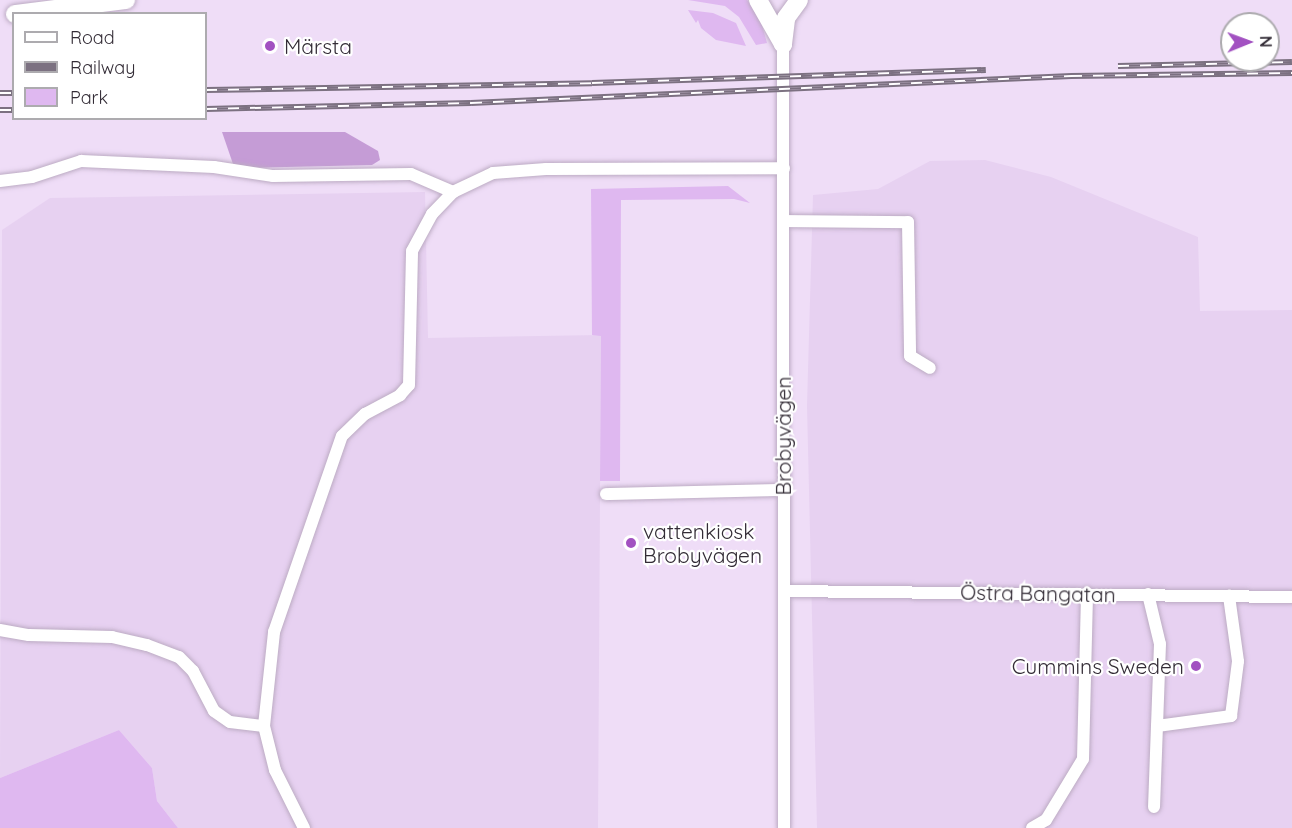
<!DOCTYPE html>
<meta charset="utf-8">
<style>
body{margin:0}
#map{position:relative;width:1292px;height:828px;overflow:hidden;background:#efddf7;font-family:Quicksand,sans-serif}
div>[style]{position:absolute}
.built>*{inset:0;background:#e7d1f1}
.green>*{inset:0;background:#dfb8f0}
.forest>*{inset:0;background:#c59cd6}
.roads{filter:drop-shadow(0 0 2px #bcabc3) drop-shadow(0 0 2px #bcabc3)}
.street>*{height:12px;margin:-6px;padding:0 6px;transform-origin:6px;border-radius:6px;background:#fff}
.secondary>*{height:18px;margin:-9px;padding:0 9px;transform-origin:9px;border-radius:9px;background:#fff}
.rail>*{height:6px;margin-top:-3px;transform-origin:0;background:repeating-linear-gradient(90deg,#fff 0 11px,#7c7181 0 22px);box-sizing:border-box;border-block:2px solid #7c7181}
.dots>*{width:16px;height:16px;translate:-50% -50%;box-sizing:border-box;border:3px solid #fff;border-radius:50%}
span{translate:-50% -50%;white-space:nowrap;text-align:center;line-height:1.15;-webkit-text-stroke:4.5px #fff;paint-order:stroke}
.poi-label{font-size:21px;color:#332c36}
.left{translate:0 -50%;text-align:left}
.right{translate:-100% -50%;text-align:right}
.street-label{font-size:21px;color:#332c36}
.legend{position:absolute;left:12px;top:12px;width:195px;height:108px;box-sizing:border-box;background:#fff;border:2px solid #adabaf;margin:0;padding:8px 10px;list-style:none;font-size:18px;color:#332c36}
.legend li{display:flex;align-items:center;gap:12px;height:30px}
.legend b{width:30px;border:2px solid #adabaf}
.north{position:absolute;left:1220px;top:12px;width:60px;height:60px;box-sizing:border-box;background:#fff;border:2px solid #adabaf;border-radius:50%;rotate:89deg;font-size:16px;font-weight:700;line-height:24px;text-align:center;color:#332c36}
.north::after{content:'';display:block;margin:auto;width:21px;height:27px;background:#a251c1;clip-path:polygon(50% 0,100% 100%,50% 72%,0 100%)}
</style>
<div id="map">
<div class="built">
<div style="clip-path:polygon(985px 160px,1051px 177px,1198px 237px,1200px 311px,1292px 310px,1292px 828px,817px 828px,807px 406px,813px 195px,878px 189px,930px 161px)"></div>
<div style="clip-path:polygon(425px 192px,428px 338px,601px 335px,598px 828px,178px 828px,157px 801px,152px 768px,119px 730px,0 778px,2px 230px,50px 198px)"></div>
</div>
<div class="green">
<div style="clip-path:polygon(688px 0,747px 0,759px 14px,767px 43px,756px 45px,739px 17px,725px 6px)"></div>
<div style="clip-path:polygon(688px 10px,713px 13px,736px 23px,746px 46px,716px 40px,701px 28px,698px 20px,696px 23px)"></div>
<div style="clip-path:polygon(728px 186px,750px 203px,734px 199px,621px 200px,620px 481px,600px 481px,601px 336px,592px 335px,591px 189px)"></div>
<div style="clip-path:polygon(119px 730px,152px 768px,157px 801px,178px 828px,0 828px,0 778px)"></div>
</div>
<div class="forest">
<div style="clip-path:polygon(222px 132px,345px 132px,378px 151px,380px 160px,372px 165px,247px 168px,233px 164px)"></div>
</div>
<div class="roads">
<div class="street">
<div style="left:783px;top:44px;width:784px;rotate:89.93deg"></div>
<div style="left:0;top:181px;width:32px;rotate:-7deg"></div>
<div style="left:32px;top:177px;width:52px;rotate:-18.1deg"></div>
<div style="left:81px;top:161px;width:133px;rotate:2.6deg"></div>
<div style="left:214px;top:167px;width:60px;rotate:8.7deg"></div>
<div style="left:273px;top:176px;width:138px;rotate:-0.8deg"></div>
<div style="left:411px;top:174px;width:46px;rotate:23.2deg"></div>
<div style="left:785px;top:221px;width:123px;rotate:0.5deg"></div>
<div style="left:908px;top:222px;width:134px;rotate:89.1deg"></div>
<div style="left:910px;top:356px;width:23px;rotate:31deg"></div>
<div style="left:606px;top:494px;width:176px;rotate:-1.3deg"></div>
<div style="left:785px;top:591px;width:507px;rotate:0.68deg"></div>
<div style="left:1148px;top:594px;width:51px;rotate:76.5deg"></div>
<div style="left:1160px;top:644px;width:163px;rotate:92.1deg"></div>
<div style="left:0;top:630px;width:29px;rotate:10deg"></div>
<div style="left:29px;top:635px;width:83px;rotate:1.4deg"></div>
<div style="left:112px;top:637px;width:36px;rotate:13deg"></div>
<div style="left:147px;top:645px;width:34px;rotate:21deg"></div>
<div style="left:179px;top:657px;width:20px;rotate:45deg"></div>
<div style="left:193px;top:671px;width:45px;rotate:62.3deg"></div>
<div style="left:214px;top:711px;width:19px;rotate:35deg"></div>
<div style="left:230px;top:722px;width:34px;rotate:7deg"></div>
<div style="left:1157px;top:726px;width:75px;rotate:-7.7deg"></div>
<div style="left:1231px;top:716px;width:55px;rotate:-82.7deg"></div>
<div style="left:1238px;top:661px;width:66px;rotate:-97.9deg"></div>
<div style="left:304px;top:828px;width:65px;rotate:-116.6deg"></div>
<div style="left:275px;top:770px;width:45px;rotate:-104deg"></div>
<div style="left:264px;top:726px;width:95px;rotate:-83.9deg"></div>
<div style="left:274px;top:632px;width:207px;rotate:-70.9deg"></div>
<div style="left:342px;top:436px;width:32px;rotate:-44deg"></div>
<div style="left:365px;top:414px;width:40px;rotate:-28deg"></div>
<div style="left:400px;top:395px;width:13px;rotate:-48deg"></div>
<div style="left:409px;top:385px;width:134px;rotate:-88.7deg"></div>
<div style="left:412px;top:251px;width:42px;rotate:-61.6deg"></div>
<div style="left:432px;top:214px;width:30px;rotate:-46deg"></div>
<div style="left:453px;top:192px;width:44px;rotate:-25.4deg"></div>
<div style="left:493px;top:173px;width:53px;rotate:-4.3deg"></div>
<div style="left:546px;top:169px;width:238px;rotate:-0.2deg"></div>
<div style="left:1032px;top:828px;width:16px;rotate:-30deg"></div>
<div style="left:1046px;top:820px;width:71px;rotate:-58.8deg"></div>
<div style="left:1083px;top:759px;width:166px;rotate:-88.6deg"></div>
</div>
<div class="secondary">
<div style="left:758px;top:0;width:51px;rotate:60.4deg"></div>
<div style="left:15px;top:14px;width:112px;rotate:-7.2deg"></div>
<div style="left:783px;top:44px;width:26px;rotate:-83deg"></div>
<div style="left:786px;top:18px;width:22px;rotate:-54deg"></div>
</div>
</div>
<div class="rail">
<div style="left:1118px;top:66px;width:174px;rotate:-1.3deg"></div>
<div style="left:206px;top:90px;width:386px;rotate:-1deg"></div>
<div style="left:592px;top:83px;width:394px;rotate:-1.9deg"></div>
<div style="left:0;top:93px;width:14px"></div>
<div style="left:206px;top:109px;width:265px;rotate:-1.3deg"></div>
<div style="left:471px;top:103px;width:601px;rotate:-2.58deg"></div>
<div style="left:1071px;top:76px;width:221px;rotate:-0.8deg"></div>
<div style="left:0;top:110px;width:14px"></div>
</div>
<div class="dots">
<div style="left:270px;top:46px;background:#a251c1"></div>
<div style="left:631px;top:543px;background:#a251c1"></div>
<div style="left:1196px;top:666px;background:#a251c1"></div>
</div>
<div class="poi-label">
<span class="left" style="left:284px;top:46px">Märsta</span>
<span class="left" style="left:643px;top:543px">vattenkiosk<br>Brobyvägen</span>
<span class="right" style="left:1184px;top:666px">Cummins Sweden</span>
</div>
<div class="street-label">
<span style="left:783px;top:436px;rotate:-90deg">Brobyvägen</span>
<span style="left:1038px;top:593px;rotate:1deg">Östra Bangatan</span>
</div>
<ul class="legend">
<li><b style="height:8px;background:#fff"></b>Road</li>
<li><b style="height:8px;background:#7c7181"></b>Railway</li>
<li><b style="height:16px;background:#dfb8f0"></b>Park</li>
</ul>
<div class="north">N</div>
</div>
